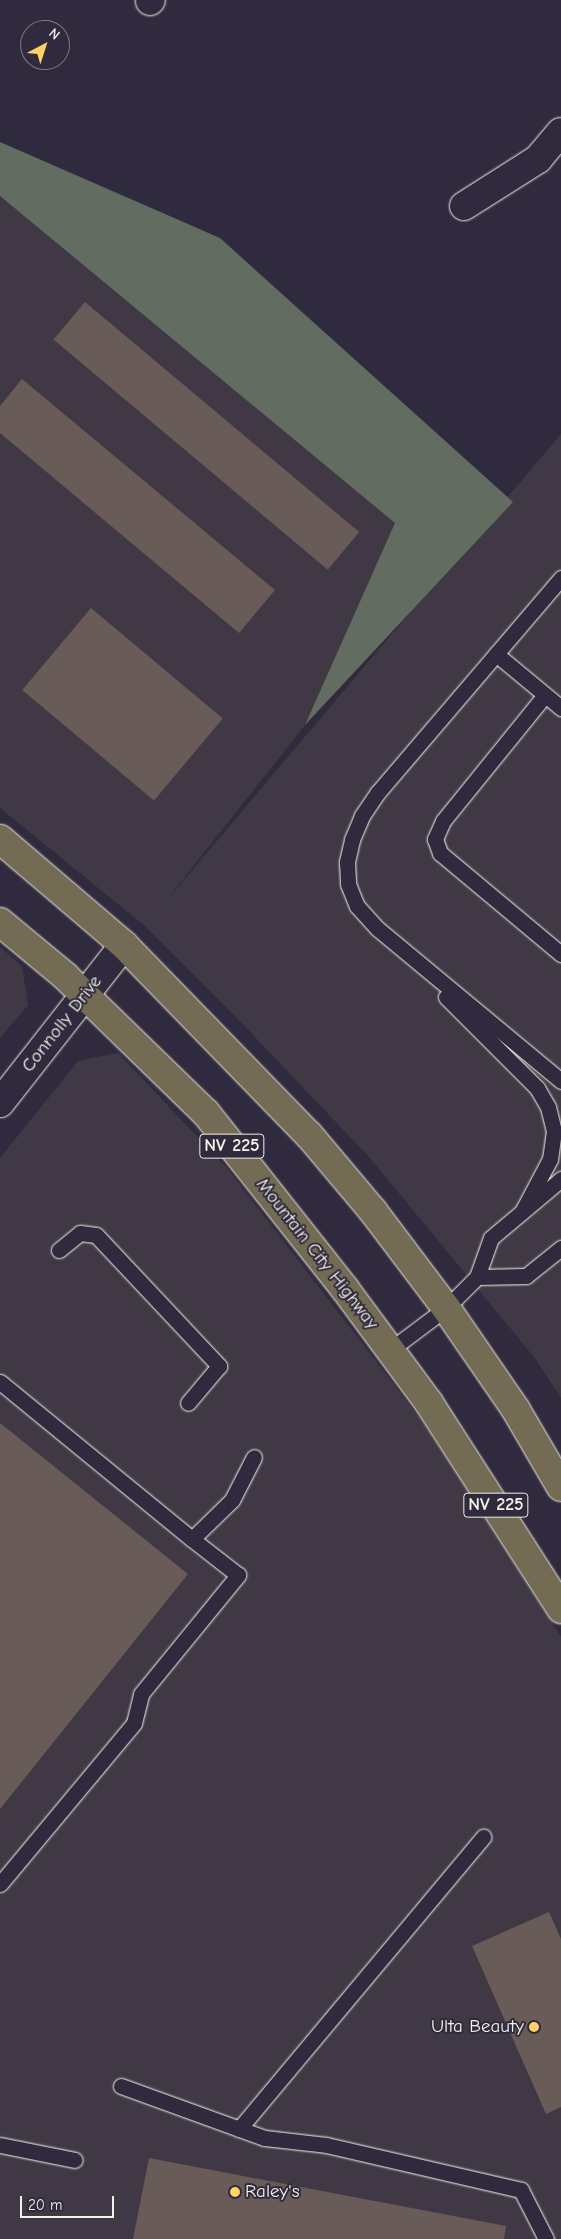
<!DOCTYPE html>
<style>
body{margin:0}
#map{position:relative;width:561px;height:2239px;overflow:hidden;background:#2f2a3d;font-family:"Comic Neue",sans-serif}
div>[style]{position:absolute}
.built>*{inset:0;background:#403945}
.green>*{inset:0;background:#626c60}
.building>*{inset:0;background:#695b58;transform-origin:0 0}
.roads{filter:drop-shadow(0 0 1px #f4f1e8) drop-shadow(0 0 1px #f4f1e8)}
.lane>*{height:15px;margin:-7.5px;padding:0 7.5px;transform-origin:7.5px;border-radius:7.5px;background:#2f2a3d}
.street>*{height:28px;margin:-14px;padding:0 14px;transform-origin:14px;border-radius:14px;background:#2f2a3d}
.secondary>*{height:28px;margin:-14px;padding:0 14px;transform-origin:14px;border-radius:14px;background:#2f2a3d}
.primary>*{height:28px;margin:-14px;padding:0 14px;transform-origin:14px;border-radius:14px;background:#746b55}
.dots>*{width:14px;height:14px;translate:-50% -50%;box-sizing:border-box;border:2px solid #2f2a3d;border-radius:50%}
span{translate:-50% -50%;white-space:nowrap;text-align:center;line-height:1.15;-webkit-text-stroke:4px #2f2a3d;paint-order:stroke}
.shield-label span{padding:1px 4px;background:#2f2a3d;border:1px solid;border-radius:4px;-webkit-text-stroke-width:0}
.shield-label{font-size:18px;color:#f4f1e8;font-weight:700}
.street-label{font-size:19px;color:#f4f1e8}
.poi-label{font-size:19px;color:#f4f1e8}
.right{translate:-100% -50%;text-align:right}
.left{translate:0 -50%;text-align:left}
.north{position:absolute;left:20px;top:20px;width:50px;height:50px;box-sizing:border-box;background:#2f2a3d;border:1px solid #7e7a81;border-radius:50%;rotate:40deg;font-size:14px;font-weight:700;line-height:20px;text-align:center;color:#f4f1e8}
.north::after{content:'';display:block;margin:auto;width:18px;height:22px;background:#ffd166;clip-path:polygon(50% 0,100% 100%,50% 72%,0 100%)}
.scale{position:absolute;left:20px;top:2196px;width:94px;height:22px;box-sizing:border-box;border:2px solid #f4f1e8;border-top:0;padding-left:6px;font-size:15px;line-height:18px;white-space:nowrap;color:#f4f1e8;-webkit-text-stroke:4px #2f2a3d;paint-order:stroke}
</style>
<div id="map">
<div class="built">
<div style="clip-path:polygon(0 196px,404px 530px,305px 725px,161px 907px,561px 434px,561px 1398px,534px 1357px,370px 1158px,237px 1018px,145px 926px,0 808px)"></div>
<div style="clip-path:polygon(0 947px,22px 966px,28px 1005px,0 1038px)"></div>
<div style="clip-path:polygon(118px 1053px,227px 1168px,425px 1425px,561px 1637px,561px 2239px,0 2239px,0 1158px,78px 1061px)"></div>
</div>
<div class="green">
<div style="clip-path:polygon(0 142px,220px 238px,513px 502px,305px 725px,395px 523px,0 196px)"></div>
</div>
<div class="building">
<div style="left:85px;top:302px;width:358px;height:49px;rotate:40deg"></div>
<div style="clip-path:polygon(22px 379px,275px 590px,239px 633px,0 433px,0 406px)"></div>
<div style="left:91px;top:608px;width:172px;height:107px;rotate:40deg"></div>
<div style="clip-path:polygon(0 1423px,188px 1574px,0 1809px)"></div>
<div style="clip-path:polygon(549px 1912px,561px 1939px,561px 2107px,546px 2114px,472px 1946px)"></div>
<div style="clip-path:polygon(149px 2158px,506px 2226px,504px 2239px,133px 2239px)"></div>
</div>
<div class="roads">
<div class="lane">
<div style="left:561px;top:578px;width:282px;rotate:130.5deg"></div>
<div style="left:378px;top:792px;width:29px;rotate:124deg"></div>
<div style="left:362px;top:816px;width:26px;rotate:113deg"></div>
<div style="left:352px;top:840px;width:23px;rotate:103deg"></div>
<div style="left:347px;top:862px;width:22px;rotate:87deg"></div>
<div style="left:348px;top:884px;width:24px;rotate:68deg"></div>
<div style="left:357px;top:906px;width:31px;rotate:48deg"></div>
<div style="left:378px;top:929px;width:238px;rotate:39.7deg"></div>
<div style="left:496px;top:654px;width:85px;rotate:39.7deg"></div>
<div style="left:545px;top:695px;width:162px;rotate:129deg"></div>
<div style="left:443px;top:821px;width:20px;rotate:114deg"></div>
<div style="left:435px;top:839px;width:15px;rotate:70deg"></div>
<div style="left:440px;top:853px;width:158px;rotate:39.9deg"></div>
<div style="left:446px;top:997px;width:129px;rotate:45deg"></div>
<div style="left:537px;top:1088px;width:22px;rotate:60deg"></div>
<div style="left:548px;top:1107px;width:25px;rotate:76deg"></div>
<div style="left:554px;top:1131px;width:28px;rotate:98deg"></div>
<div style="left:550px;top:1159px;width:58px;rotate:117.9deg"></div>
<div style="left:59px;top:1250px;width:27px;rotate:-39deg"></div>
<div style="left:80px;top:1233px;width:16px;rotate:7deg"></div>
<div style="left:96px;top:1235px;width:180px;rotate:46.8deg"></div>
<div style="left:219px;top:1366px;width:48px;rotate:130deg"></div>
<div style="left:477px;top:1277px;width:49px;rotate:-1.2deg"></div>
<div style="left:526px;top:1276px;width:45px;rotate:-38.7deg"></div>
<div style="left:390px;top:1350px;width:70px;rotate:-36.9deg"></div>
<div style="left:446px;top:1308px;width:44px;rotate:-45deg"></div>
<div style="left:477px;top:1277px;width:41px;rotate:-70.3deg"></div>
<div style="left:491px;top:1238px;width:92px;rotate:-40.1deg"></div>
<div style="left:0;top:1382px;width:248px;rotate:39.3deg"></div>
<div style="left:0;top:1884px;width:209px;rotate:-50.2deg"></div>
<div style="left:134px;top:1723px;width:30px;rotate:-76deg"></div>
<div style="left:141px;top:1694px;width:154px;rotate:-50.8deg"></div>
<div style="left:238px;top:1575px;width:58px;rotate:-142deg"></div>
<div style="left:192px;top:1539px;width:56px;rotate:-44.3deg"></div>
<div style="left:232px;top:1500px;width:48px;rotate:-62.9deg"></div>
<div style="left:121px;top:2086px;width:153px;rotate:19.9deg"></div>
<div style="left:265px;top:2138px;width:61px;rotate:6.5deg"></div>
<div style="left:326px;top:2145px;width:200px;rotate:13deg"></div>
<div style="left:521px;top:2190px;width:55px;rotate:63deg"></div>
<div style="left:239px;top:2129px;width:381px;rotate:-50.1deg"></div>
<div style="left:0;top:2145px;width:76px;rotate:11.3deg"></div>
</div>
<div class="street">
<div style="left:150px;top:1px;width:1px;rotate:-45deg"></div>
<div style="left:464px;top:206px;width:88px;rotate:-32.4deg"></div>
<div style="left:538px;top:159px;width:35px;rotate:-50deg"></div>
</div>
<div class="secondary">
<div style="left:0;top:1103px;width:201px;rotate:-51.9deg"></div>
</div>
<div class="primary">
<div style="left:0;top:839px;width:163px;rotate:40.5deg"></div>
<div style="left:124px;top:945px;width:265px;rotate:45.8deg"></div>
<div style="left:309px;top:1135px;width:99px;rotate:49.9deg"></div>
<div style="left:373px;top:1211px;width:121px;rotate:53deg"></div>
<div style="left:446px;top:1308px;width:124px;rotate:55.5deg"></div>
<div style="left:516px;top:1410px;width:89px;rotate:59.7deg"></div>
<div style="left:0;top:922px;width:85px;rotate:39.7deg"></div>
<div style="left:65px;top:976px;width:197px;rotate:44.2deg"></div>
<div style="left:206px;top:1113px;width:224px;rotate:51.7deg"></div>
<div style="left:345px;top:1289px;width:142px;rotate:53.6deg"></div>
<div style="left:429px;top:1403px;width:245px;rotate:57.3deg"></div>
</div>
</div>
<div class="dots">
<div style="left:534px;top:2027px;background:#ffd166"></div>
<div style="left:235px;top:2192px;background:#ffd166"></div>
</div>
<div class="shield-label">
<span style="left:232px;top:1146px">NV 225</span>
<span style="left:496px;top:1505px">NV 225</span>
</div>
<div class="street-label">
<span style="left:62px;top:1024px;rotate:-52deg">Connolly Drive</span>
<span style="left:317px;top:1254px;rotate:52deg">Mountain City Highway</span>
</div>
<div class="poi-label">
<span class="right" style="left:524px;top:2027px">Ulta Beauty</span>
<span class="left" style="left:245px;top:2192px">Raley's</span>
</div>
<div class="north">N</div>
<div class="scale">20 m</div>
</div>
